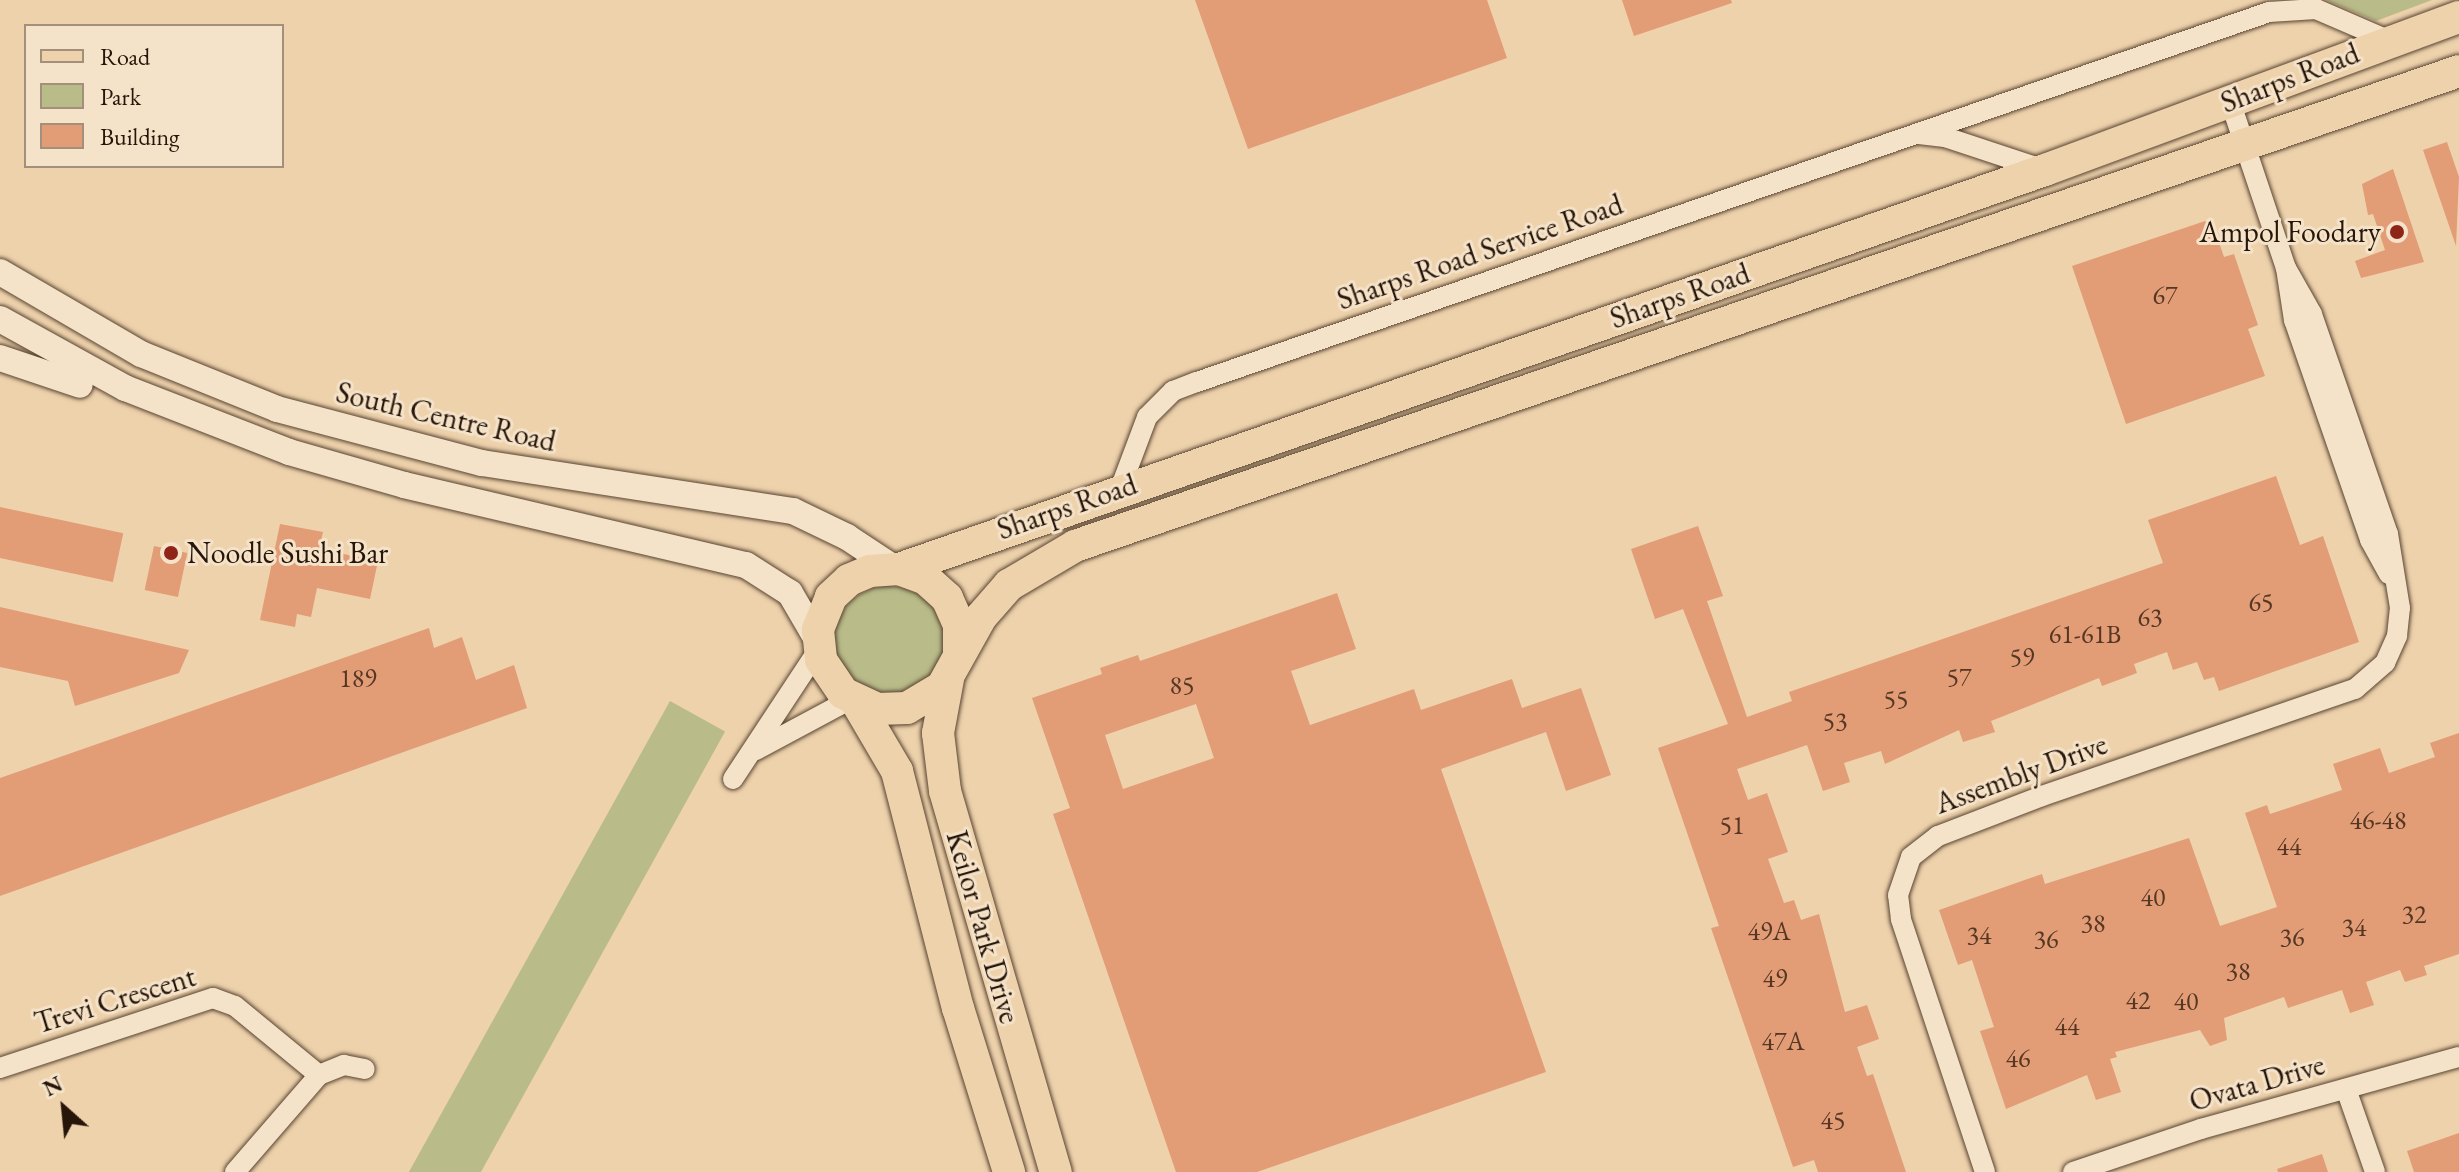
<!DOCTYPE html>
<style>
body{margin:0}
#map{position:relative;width:2459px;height:1172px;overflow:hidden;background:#eed2ac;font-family:"EB Garamond",serif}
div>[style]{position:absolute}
.green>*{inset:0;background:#b9bb89;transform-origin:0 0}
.round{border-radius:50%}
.building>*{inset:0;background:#e29c76;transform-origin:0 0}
.roads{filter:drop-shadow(0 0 2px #584431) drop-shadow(0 0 2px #584431)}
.minor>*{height:20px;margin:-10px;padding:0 10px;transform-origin:10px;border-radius:10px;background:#f4e2c9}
.tertiary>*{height:26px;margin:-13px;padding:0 13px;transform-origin:13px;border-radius:13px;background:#f4e2c9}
.primary>*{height:32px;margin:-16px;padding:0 16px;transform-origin:16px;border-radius:16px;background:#eed2ac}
.dots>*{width:22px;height:22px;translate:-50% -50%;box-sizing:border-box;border:4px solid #f4e2c9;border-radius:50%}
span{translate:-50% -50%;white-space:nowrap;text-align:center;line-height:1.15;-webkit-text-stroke:6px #f4e2c9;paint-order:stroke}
.number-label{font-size:26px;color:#553724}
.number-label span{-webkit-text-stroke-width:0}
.street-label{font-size:30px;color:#261508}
.poi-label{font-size:30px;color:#261508}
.right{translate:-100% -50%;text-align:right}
.left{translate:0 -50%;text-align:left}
.legend{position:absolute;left:24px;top:24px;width:260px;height:144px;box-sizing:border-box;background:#f4e2c9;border:2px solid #a2907c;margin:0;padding:10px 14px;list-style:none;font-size:24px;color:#261508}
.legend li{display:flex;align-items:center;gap:16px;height:40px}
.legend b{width:40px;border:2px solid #a2907c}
.north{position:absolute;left:24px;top:1068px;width:80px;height:80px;-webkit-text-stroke:6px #f4e2c9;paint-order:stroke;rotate:333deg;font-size:22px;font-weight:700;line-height:32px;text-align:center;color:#261508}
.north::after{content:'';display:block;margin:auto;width:28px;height:36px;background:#261508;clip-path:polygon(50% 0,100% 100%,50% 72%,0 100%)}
</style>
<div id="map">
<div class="green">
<div style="clip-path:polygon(2326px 0,2432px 0,2376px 21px)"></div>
<div class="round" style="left:834px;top:586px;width:110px;height:110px"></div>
<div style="left:670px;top:701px;width:63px;height:611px;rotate:29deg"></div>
</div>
<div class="building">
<div style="clip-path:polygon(1195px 0,1487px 0,1507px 58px,1248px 149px)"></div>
<div style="clip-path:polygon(1622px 0,1731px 0,1732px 3px,1634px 36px)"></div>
<div style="clip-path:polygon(2447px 142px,2459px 177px,2456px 246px,2423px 150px)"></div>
<div style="clip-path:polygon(2393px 169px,2424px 262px,2361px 278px,2355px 261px,2385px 250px,2373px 214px,2368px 215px,2362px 184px)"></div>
<div style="clip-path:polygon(2211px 219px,2224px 257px,2234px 254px,2258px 325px,2248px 329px,2265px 376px,2126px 424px,2072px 266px)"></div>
<div style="clip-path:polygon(2276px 476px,2300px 545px,2323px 536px,2359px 642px,2219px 691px,2214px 677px,2204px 680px,2197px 662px,2173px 670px,2167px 652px,2134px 664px,2137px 673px,2102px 686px,2099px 678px,1991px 721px,1995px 732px,1963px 742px,1959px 730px,1885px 764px,1881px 751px,1844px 763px,1850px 782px,1823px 791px,1807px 745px,1737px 769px,1748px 800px,1767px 793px,1788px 852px,1768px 859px,1784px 903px,1794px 900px,1801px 920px,1819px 914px,1845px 1012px,1867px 1005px,1879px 1039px,1857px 1047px,1867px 1076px,1873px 1074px,1906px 1172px,1818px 1172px,1814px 1160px,1793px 1167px,1711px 928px,1719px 926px,1658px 748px,1728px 724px,1683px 609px,1655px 619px,1631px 549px,1698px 526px,1723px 596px,1707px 601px,1747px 717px,1792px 701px,1789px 692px,2163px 563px,2148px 520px)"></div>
<div style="left:0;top:507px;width:126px;height:50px;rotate:12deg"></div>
<div style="clip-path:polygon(280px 524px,323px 532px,319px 549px,378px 561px,370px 599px,317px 588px,311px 617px,297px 614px,295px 627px,260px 620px)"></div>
<div style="left:154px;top:546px;width:34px;height:45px;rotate:12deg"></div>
<div style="clip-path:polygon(evenodd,1337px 593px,1356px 649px,1291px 671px,1310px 725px,1414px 689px,1421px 710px,1512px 679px,1522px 708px,1581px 688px,1611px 775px,1566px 791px,1546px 732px,1441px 769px,1546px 1072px,1257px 1172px,1176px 1172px,1053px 814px,1070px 808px,1032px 698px,1102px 674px,1100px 668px,1138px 655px,1140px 661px,1337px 593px,1196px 704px,1214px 758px,1123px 789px,1105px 735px,1196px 704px)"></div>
<div style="clip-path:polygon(0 607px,189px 650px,179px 673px,75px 706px,68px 681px,0 667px)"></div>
<div style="clip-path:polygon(429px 628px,434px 648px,462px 637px,476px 680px,514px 665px,527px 708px,0 896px,0 778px)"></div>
<div style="clip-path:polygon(2459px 733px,2459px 954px,2424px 966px,2427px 975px,2405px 982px,2400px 970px,2366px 982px,2374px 1005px,2350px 1013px,2342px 990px,2288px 1008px,2284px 997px,2224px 1018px,2227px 1040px,2210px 1046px,2200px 1030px,2115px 1052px,2117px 1057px,2110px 1059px,2121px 1092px,2096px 1100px,2087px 1075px,2006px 1109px,1980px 1031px,1994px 1027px,1987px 1006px,1972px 960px,1958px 965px,1939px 910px,2042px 874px,2045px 884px,2189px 838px,2220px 926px,2277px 907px,2245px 813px,2267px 805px,2270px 814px,2342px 790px,2333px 764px,2380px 748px,2389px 773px,2435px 757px,2430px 743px)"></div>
<div style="clip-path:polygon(2459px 1133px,2459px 1172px,2414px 1172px,2407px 1151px)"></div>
<div style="clip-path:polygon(2322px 1154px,2328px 1172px,2278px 1172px,2277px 1169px)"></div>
</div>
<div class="roads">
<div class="minor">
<div style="left:2230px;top:101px;width:176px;rotate:71.5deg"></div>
<div style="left:2286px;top:268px;width:53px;rotate:81.3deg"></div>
<div style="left:2294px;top:320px;width:233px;rotate:70.9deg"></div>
<div style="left:2370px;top:540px;width:39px;rotate:61deg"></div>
<div style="left:1919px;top:134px;width:26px;rotate:7deg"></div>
<div style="left:1945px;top:137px;width:105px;rotate:18.3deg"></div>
<div style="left:1120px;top:489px;width:77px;rotate:-69.4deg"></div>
<div style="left:1147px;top:417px;width:37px;rotate:-45deg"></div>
<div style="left:1173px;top:391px;width:26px;rotate:-21deg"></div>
<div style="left:1197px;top:382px;width:1134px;rotate:-19.04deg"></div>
<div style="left:2269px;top:12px;width:47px;rotate:-3.7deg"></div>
<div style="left:2316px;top:9px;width:81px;rotate:23.4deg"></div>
<div style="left:756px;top:750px;width:108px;rotate:-28.2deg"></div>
<div style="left:733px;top:779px;width:154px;rotate:-56.6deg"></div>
<div style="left:0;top:1068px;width:224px;rotate:-18.2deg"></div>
<div style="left:213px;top:998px;width:23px;rotate:20deg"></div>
<div style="left:235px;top:1006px;width:109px;rotate:39.4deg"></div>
<div style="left:2346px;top:1089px;width:88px;rotate:70.7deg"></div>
<div style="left:235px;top:1172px;width:128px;rotate:-49.1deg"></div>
<div style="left:319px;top:1075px;width:27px;rotate:-22deg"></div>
<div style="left:344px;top:1065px;width:21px;rotate:11deg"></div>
<div style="left:1985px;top:1172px;width:267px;rotate:-108.4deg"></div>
<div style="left:1901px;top:919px;width:24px;rotate:-97deg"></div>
<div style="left:1898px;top:895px;width:40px;rotate:-71.1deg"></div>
<div style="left:1911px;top:857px;width:34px;rotate:-38deg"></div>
<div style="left:1938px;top:836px;width:111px;rotate:-21deg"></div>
<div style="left:2042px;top:796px;width:331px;rotate:-18.9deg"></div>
<div style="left:2355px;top:689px;width:40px;rotate:-41deg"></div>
<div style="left:2385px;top:663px;width:30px;rotate:-66deg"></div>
<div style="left:2397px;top:636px;width:28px;rotate:-84deg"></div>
<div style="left:2400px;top:608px;width:75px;rotate:-99.2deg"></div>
<div style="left:2388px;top:534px;width:233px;rotate:-109.1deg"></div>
<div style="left:2312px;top:314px;width:53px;rotate:-119.5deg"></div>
<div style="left:2073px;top:1172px;width:135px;rotate:-18.6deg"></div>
<div style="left:2201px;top:1129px;width:268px;rotate:-15.6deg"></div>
</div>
<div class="tertiary">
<div style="left:0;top:272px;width:163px;rotate:30.2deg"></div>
<div style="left:141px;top:354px;width:147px;rotate:22deg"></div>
<div style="left:277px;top:409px;width:212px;rotate:14.8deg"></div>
<div style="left:482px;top:463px;width:315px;rotate:8.8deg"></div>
<div style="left:793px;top:511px;width:60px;rotate:25.7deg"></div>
<div style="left:847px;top:537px;width:56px;rotate:33.4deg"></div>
<div style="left:0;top:319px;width:143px;rotate:28.9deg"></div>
<div style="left:125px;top:388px;width:176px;rotate:21.3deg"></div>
<div style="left:289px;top:452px;width:120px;rotate:16deg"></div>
<div style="left:404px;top:485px;width:351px;rotate:13.2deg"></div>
<div style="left:746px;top:565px;width:52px;rotate:32.5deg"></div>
<div style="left:790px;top:593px;width:56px;rotate:59.7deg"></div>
<div style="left:0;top:358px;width:84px;rotate:18.6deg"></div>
</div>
<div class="primary">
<div style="left:899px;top:569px;width:1213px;rotate:-19.2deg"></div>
<div style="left:2045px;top:170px;width:441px;rotate:-20.3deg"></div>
<div style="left:959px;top:653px;width:28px;rotate:-90deg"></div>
<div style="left:959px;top:625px;width:30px;rotate:-114deg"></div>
<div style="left:947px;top:598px;width:28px;rotate:-138deg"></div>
<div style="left:926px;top:579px;width:29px;rotate:-160deg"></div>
<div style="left:899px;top:569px;width:29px;rotate:176deg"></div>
<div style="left:870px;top:571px;width:23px;rotate:157deg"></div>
<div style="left:849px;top:580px;width:25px;rotate:137deg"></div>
<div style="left:831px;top:597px;width:35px;rotate:112deg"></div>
<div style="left:818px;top:630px;width:30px;rotate:84deg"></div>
<div style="left:821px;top:660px;width:40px;rotate:56deg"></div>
<div style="left:843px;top:693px;width:38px;rotate:25deg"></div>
<div style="left:877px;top:709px;width:30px;rotate:-2deg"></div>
<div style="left:907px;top:708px;width:41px;rotate:-31deg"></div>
<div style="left:942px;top:687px;width:80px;rotate:-60.9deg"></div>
<div style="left:981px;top:617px;width:43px;rotate:-48.8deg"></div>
<div style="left:1009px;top:585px;width:77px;rotate:-30.6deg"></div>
<div style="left:1075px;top:546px;width:1463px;rotate:-18.94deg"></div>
<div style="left:948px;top:679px;width:55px;rotate:100.5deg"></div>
<div style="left:938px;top:733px;width:58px;rotate:83.1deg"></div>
<div style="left:945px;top:791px;width:397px;rotate:73.8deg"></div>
<div style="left:857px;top:703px;width:79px;rotate:59.5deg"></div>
<div style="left:897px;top:771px;width:245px;rotate:75.6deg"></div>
<div style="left:958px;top:1008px;width:172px;rotate:72.7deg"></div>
</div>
</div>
<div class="dots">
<div style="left:2397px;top:232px;background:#8f2418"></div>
<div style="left:171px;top:553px;background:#8f2418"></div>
</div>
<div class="number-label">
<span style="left:2165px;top:296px">67</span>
<span style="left:2261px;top:603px">65</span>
<span style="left:2150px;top:618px">63</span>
<span style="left:2085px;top:635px">61-61B</span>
<span style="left:2022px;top:658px">59</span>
<span style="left:1959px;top:678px">57</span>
<span style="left:358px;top:679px">189</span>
<span style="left:1182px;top:686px">85</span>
<span style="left:1896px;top:700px">55</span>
<span style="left:1835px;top:722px">53</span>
<span style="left:2378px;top:821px">46-48</span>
<span style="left:1732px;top:826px">51</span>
<span style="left:2289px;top:847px">44</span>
<span style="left:2153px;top:898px">40</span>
<span style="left:2414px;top:915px">32</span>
<span style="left:2093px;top:924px">38</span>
<span style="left:2354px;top:928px">34</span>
<span style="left:1769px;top:932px">49A</span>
<span style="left:1979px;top:936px">34</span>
<span style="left:2292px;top:938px">36</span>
<span style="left:2046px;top:940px">36</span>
<span style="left:2238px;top:972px">38</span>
<span style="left:1775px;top:979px">49</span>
<span style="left:2138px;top:1001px">42</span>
<span style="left:2186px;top:1002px">40</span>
<span style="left:2067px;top:1027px">44</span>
<span style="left:1783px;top:1042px">47A</span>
<span style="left:2018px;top:1059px">46</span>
<span style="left:1833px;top:1121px">45</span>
</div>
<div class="street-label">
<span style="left:2290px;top:78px;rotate:-21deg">Sharps Road</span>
<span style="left:1480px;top:252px;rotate:-19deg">Sharps Road Service Road</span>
<span style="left:1680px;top:296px;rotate:-19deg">Sharps Road</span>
<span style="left:446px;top:417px;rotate:13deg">South Centre Road</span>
<span style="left:1067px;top:507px;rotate:-19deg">Sharps Road</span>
<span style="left:2021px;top:774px;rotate:-20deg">Assembly Drive</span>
<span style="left:983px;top:927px;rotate:74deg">Keilor Park Drive</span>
<span style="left:115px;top:1000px;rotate:-17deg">Trevi Crescent</span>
<span style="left:2257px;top:1083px;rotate:-16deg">Ovata Drive</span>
</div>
<div class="poi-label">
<span class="right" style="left:2381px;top:232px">Ampol Foodary</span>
<span class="left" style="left:187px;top:553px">Noodle Sushi Bar</span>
</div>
<ul class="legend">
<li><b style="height:10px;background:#eed2ac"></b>Road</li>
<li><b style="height:22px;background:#b9bb89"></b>Park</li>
<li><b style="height:22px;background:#e29c76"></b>Building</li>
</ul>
<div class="north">N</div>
</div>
